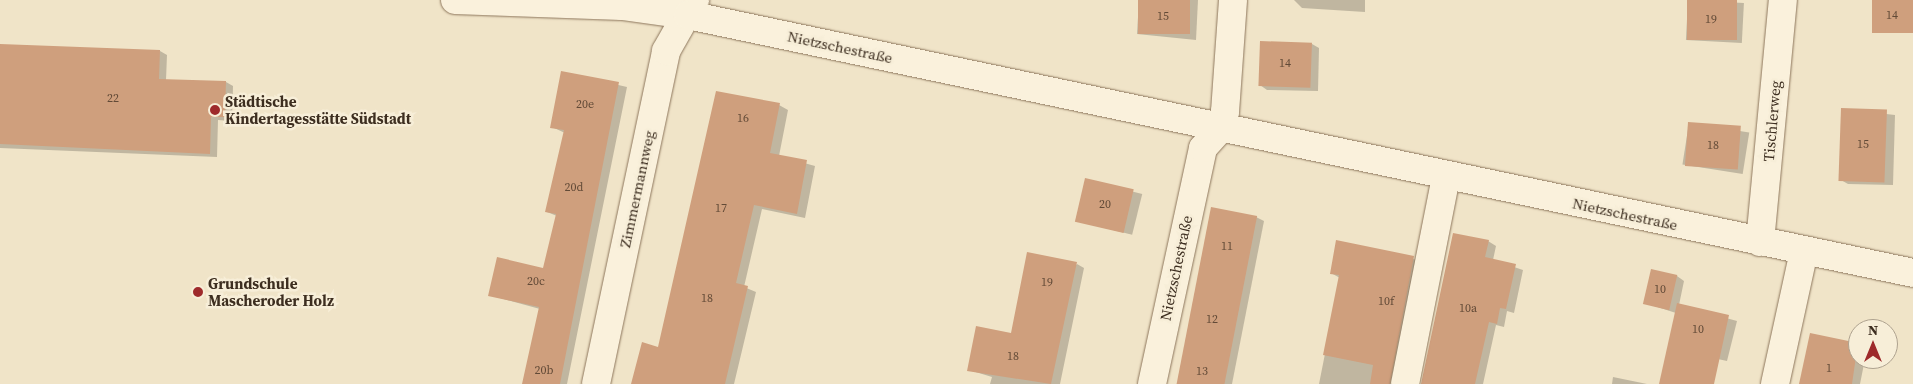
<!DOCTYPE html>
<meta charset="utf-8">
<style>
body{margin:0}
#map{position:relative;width:1913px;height:384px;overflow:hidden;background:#f0e4c8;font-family:"Source Serif 4",serif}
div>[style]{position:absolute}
.shadow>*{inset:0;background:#0003;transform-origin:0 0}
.building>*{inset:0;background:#cf9f7d;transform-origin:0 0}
.roads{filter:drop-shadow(0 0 1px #8d765c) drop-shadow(0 0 1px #8d765c)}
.street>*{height:28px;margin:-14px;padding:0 14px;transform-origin:14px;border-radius:14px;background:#faf1dc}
.secondary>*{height:28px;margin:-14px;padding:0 14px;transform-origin:14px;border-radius:14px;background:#faf1dc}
.dots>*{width:14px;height:14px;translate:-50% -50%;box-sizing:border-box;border:2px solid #f7eed8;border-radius:50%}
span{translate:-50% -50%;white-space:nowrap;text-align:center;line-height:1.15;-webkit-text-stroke:5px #f7eed8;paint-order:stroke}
.number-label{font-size:12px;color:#624a37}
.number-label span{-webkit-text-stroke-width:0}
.street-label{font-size:15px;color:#3d2e20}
.poi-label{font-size:15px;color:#3d2e20;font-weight:700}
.left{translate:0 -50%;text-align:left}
.north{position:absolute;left:1848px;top:319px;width:50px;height:50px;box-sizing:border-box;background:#f7eed8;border:1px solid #ada18e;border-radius:50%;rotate:0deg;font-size:14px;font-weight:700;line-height:20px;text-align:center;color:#3d2e20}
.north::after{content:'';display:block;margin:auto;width:18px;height:22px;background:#9e2a2b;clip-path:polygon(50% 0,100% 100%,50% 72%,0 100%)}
</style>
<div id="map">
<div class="shadow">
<div style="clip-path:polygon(1139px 0,1198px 0,1196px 40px,1137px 34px)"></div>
<div style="clip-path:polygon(1294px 0,1365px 0,1365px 12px,1302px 8px)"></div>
<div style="left:1688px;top:0;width:56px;height:40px;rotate:3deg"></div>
<div style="clip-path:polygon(1312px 44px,1319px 48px,1318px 91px,1267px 90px,1260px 85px)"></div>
<div style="clip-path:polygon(0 45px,160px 51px,167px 55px,166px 80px,226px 82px,233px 86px,232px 121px,218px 120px,217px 157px,0 148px)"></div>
<div style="clip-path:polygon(562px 72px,627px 87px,567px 384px,523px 384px,540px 309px,489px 295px,544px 269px,557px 216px,547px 212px,565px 133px,552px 127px)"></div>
<div style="clip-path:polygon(779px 105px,788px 110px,779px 156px,815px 166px,805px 218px,762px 209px,744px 287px,756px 292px,734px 384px,633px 384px,659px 348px)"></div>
<div style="clip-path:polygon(1843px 109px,1895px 115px,1893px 185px,1848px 184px,1841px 180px)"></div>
<div style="left:1689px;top:123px;width:61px;height:42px;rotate:9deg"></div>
<div style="left:1086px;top:180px;width:58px;height:42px;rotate:14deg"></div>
<div style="clip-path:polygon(1256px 217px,1264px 221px,1232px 384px,1177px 384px)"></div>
<div style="clip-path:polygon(1488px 241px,1496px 246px,1493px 260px,1523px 270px,1514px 313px,1507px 311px,1504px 327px,1496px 325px,1483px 384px,1422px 384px)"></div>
<div style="clip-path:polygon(1337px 242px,1422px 261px,1397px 384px,1319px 384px,1340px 278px,1331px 273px)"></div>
<div style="clip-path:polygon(1077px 264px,1084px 268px,1060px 384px,990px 384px,992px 377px,969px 370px,1012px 334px)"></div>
<div style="clip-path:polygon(1677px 276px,1684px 281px,1679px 305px,1737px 321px,1727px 361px,1676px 350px,1676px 313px,1645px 303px)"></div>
<div style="clip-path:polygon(1811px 334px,1858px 344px,1858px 359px,1865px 359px,1860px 384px,1801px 384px)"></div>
<div style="clip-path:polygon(1613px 377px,1647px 384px,1612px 384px)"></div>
</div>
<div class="building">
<div style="left:1138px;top:0;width:52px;height:34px"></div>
<div style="left:1687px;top:0;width:50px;height:40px"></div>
<div style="left:1872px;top:0;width:41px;height:33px"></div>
<div style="left:1260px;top:41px;width:52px;height:45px;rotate:2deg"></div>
<div style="clip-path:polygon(0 44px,160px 50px,159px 79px,226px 81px,225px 117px,211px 117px,210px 154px,0 144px)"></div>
<div style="clip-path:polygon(561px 71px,619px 82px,560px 384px,522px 384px,539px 307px,488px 296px,497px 257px,543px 268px,556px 214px,545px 212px,564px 130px,550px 128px)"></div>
<div style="clip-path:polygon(716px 91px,780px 103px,770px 153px,807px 160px,797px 214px,754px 205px,736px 283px,748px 286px,725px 384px,631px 384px,642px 342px,658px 347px)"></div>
<div style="left:1841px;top:108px;width:46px;height:73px;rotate:2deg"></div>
<div style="left:1688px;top:122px;width:53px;height:44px;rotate:4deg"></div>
<div style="left:1085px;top:178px;width:50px;height:45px;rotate:13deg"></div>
<div style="left:1211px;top:207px;width:47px;height:181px;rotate:11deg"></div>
<div style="clip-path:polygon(1453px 233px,1489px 240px,1485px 257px,1516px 264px,1506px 309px,1500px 308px,1497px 324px,1489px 322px,1475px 384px,1421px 384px)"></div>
<div style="clip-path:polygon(1336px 240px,1414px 256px,1390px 384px,1370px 384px,1373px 365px,1323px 355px,1339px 275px,1330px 274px)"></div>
<div style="clip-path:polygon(1027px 252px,1077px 262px,1051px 384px,967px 371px,976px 326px,1011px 333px)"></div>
<div style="left:1651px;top:269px;width:27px;height:36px;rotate:13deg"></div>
<div style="clip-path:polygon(1677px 303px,1729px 315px,1714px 384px,1659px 384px)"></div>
<div style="clip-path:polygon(1810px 333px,1858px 343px,1852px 384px,1799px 384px)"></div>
</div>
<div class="roads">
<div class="street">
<div style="left:1760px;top:242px;width:243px;rotate:-84.6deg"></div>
<div style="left:596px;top:384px;width:340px;rotate:-78.1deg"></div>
<div style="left:666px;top:51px;width:59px;rotate:-60.4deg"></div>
<div style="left:1152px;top:384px;width:241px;rotate:-77.8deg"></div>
<div style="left:1203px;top:148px;width:25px;rotate:-48deg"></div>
<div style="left:1220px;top:129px;width:18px;rotate:-74deg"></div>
<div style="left:1225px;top:112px;width:112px;rotate:-85.9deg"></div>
<div style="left:1405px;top:384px;width:211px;rotate:-78.8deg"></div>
<div style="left:1775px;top:384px;width:136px;rotate:-77.7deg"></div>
</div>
<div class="secondary">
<div style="left:455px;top:0;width:167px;rotate:2.1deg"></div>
<div style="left:622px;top:6px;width:67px;rotate:7.8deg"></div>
<div style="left:688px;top:15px;width:1252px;rotate:11.89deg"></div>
</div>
</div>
<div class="dots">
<div style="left:215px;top:110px;background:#9e2a2b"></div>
<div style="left:198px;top:292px;background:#9e2a2b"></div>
</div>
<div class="number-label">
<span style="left:1892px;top:16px">14</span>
<span style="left:1163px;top:17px">15</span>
<span style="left:1711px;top:20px">19</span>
<span style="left:1285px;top:64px">14</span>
<span style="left:113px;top:99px">22</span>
<span style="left:585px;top:105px">20e</span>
<span style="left:743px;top:119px">16</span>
<span style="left:1863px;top:145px">15</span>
<span style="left:1713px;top:146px">18</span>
<span style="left:574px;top:188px">20d</span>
<span style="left:1105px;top:205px">20</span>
<span style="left:721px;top:209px">17</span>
<span style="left:1227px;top:247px">11</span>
<span style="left:536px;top:282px">20c</span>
<span style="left:1047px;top:283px">19</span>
<span style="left:1660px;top:290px">10</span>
<span style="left:707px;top:299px">18</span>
<span style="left:1386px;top:302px">10f</span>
<span style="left:1468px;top:309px">10a</span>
<span style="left:1212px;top:320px">12</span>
<span style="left:1698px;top:330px">10</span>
<span style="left:1013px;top:357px">18</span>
<span style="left:1829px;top:369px">1</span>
<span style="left:544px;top:371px">20b</span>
<span style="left:1202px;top:372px">13</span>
</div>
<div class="street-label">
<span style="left:840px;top:47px;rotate:12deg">Nietzschestraße</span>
<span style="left:1772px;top:121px;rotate:-85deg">Tischlerweg</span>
<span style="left:637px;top:189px;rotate:-78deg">Zimmermannweg</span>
<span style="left:1625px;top:214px;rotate:12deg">Nietzschestraße</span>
<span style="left:1176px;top:268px;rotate:-78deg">Nietzschestraße</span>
</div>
<div class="poi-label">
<span class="left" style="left:225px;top:110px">Städtische<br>Kindertagesstätte Südstadt</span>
<span class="left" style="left:208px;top:292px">Grundschule<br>Mascheroder Holz</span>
</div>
<div class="north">N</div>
</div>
